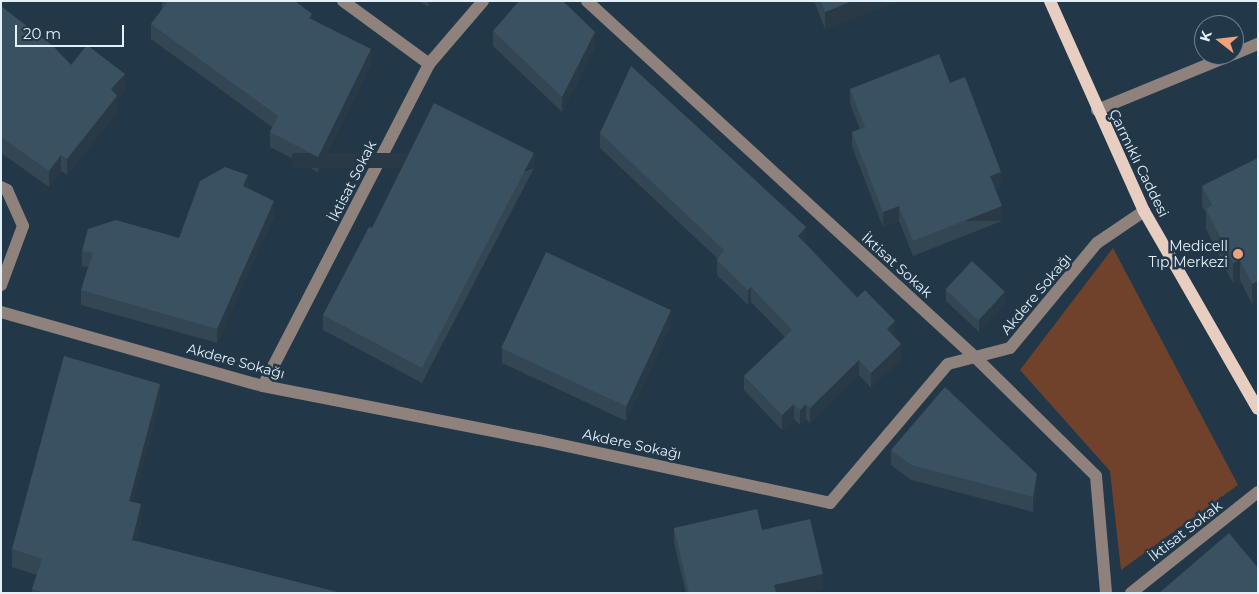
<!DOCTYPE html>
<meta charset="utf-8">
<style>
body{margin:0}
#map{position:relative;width:1259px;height:594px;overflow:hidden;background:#223849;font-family:Montserrat,sans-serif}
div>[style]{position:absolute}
.green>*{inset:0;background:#70422b}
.minor>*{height:12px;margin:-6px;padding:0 6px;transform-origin:6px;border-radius:6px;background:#8f827c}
.major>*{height:12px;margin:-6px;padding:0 6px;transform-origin:6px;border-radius:6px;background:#e8cec1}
.wall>*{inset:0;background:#324654}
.shaded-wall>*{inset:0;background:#293945;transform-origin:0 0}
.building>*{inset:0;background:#3a5162;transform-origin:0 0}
.dots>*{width:14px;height:14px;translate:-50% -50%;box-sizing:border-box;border:2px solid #223849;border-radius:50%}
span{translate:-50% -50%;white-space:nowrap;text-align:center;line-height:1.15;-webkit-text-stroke:5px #223849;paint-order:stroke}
.street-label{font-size:14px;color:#e3f0fa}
.poi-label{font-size:14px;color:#e3f0fa}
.right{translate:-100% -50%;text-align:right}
.frame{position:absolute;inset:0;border:2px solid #e3f0fa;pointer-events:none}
.north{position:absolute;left:1194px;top:15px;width:50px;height:50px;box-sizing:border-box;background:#223849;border:1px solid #6f8290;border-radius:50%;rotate:286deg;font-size:14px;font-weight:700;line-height:20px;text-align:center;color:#e3f0fa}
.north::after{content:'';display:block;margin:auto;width:18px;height:22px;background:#f0a27a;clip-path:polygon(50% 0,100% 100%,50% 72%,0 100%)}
.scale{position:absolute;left:15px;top:25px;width:109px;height:22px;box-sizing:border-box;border:2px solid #e3f0fa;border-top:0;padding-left:6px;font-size:15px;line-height:18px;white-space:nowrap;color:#e3f0fa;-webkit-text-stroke:4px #223849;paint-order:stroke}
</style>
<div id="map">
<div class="green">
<div style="clip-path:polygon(1113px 248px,1238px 485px,1121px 570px,1110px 471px,1020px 370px)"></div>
</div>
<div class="minor">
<div style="left:343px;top:1px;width:107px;rotate:36.2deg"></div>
<div style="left:587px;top:1px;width:528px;rotate:42.54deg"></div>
<div style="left:976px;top:358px;width:168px;rotate:44.5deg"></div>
<div style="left:1096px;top:476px;width:117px;rotate:85.1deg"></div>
<div style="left:1234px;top:54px;width:26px;rotate:-23deg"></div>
<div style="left:1097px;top:110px;width:145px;rotate:-22.3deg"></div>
<div style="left:1px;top:187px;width:7px;rotate:27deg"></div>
<div style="left:7px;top:190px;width:39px;rotate:66deg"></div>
<div style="left:23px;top:226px;width:63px;rotate:110.4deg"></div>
<div style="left:1px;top:312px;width:272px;rotate:15.8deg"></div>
<div style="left:263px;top:386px;width:281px;rotate:11.1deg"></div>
<div style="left:539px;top:440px;width:298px;rotate:12.2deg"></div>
<div style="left:830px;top:503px;width:182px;rotate:-49.7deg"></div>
<div style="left:948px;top:364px;width:64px;rotate:-14.5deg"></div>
<div style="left:1010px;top:348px;width:136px;rotate:-50.4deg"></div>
<div style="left:1097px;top:243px;width:57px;rotate:-34.2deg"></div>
<div style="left:263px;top:386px;width:362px;rotate:-62.7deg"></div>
<div style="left:429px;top:64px;width:83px;rotate:-49.4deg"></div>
<div style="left:1131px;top:593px;width:162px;rotate:-38.5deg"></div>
</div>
<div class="major">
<div style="left:1050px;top:1px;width:230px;rotate:65.9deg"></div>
<div style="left:1144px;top:211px;width:228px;rotate:60.1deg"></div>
</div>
<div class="wall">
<div style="clip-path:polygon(162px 1px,295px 1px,312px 20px,371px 64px,318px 172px,270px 147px,270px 132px,272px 127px,151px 39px,151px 24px,162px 9px)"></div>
<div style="clip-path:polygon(419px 1px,432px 1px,428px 7px)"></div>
<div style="clip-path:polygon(814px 1px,898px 1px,825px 29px)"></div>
<div style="clip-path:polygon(1px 6px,71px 65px,125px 90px,117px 99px,117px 112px,67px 175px,61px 171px,49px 187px,1px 153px)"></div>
<div style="clip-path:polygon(493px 31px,595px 47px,562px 112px,493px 46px)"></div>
<div style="clip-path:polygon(950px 83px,1001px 187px,995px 189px,1002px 221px,913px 256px,899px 221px,883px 227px,852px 147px,852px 132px,860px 129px,850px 104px,850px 89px)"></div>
<div style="clip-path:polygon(600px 133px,806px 242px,805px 243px,895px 336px,895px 337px,901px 359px,871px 388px,859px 375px,810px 423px,806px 419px,800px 425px,794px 419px,782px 430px,744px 390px,744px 376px,785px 337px,751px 302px,748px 305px,717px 275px,717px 260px,718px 259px,600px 148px)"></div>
<div style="clip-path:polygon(1258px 158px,1252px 304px,1240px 280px,1233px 283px,1206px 229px,1206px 213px,1202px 206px,1202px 186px)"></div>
<div style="clip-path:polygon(534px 168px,422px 383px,323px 330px,323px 315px,372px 228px)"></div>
<div style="clip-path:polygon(248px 188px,274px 216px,217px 343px,81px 305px,81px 290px,88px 267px,82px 266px,82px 251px,179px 238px)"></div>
<div style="clip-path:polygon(946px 290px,1005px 303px,979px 332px,946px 301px)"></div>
<div style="clip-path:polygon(671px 325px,626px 421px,502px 363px,502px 348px)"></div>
<div style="clip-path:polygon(160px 401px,133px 502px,141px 522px,136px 541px,337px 593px,32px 593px,32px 589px,37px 575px,12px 567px,12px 549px)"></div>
<div style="clip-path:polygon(891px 450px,1037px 489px,1033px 512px,911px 480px,891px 465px)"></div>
<div style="clip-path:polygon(674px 528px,762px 530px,823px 589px,805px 593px,686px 593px,674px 543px)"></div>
</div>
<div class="shaded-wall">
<div style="clip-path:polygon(428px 1px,432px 1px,428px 7px)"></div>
<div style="clip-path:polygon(852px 1px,898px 1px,825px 29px,825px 12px)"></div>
<div style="clip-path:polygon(312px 14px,312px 29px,309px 18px)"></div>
<div style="clip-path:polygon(595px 32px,595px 47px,562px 112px,562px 97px)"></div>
<div style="clip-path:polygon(371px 49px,371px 64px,318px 172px,318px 157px)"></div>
<div style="clip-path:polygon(125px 74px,125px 90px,117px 99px,117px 112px,67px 175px,67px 159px,111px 89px)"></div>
<div style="left:534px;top:153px;width:15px;height:242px;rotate:90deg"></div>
<div style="clip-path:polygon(61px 155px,61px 171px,49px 187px,49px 171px)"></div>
<div style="clip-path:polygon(1001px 172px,1001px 187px,990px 191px,990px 176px)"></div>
<div style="clip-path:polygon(248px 175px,248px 190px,243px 186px)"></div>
<div style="clip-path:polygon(274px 201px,274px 216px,217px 343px,217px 329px)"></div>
<div style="clip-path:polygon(899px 206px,899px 221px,883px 227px,883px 212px)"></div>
<div style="left:1002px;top:206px;width:15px;height:96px;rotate:90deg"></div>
<div style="clip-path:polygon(806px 227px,806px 242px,798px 251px,798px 236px)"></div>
<div style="clip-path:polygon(1240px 260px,1240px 280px,1233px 283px,1233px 263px)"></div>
<div style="clip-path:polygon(1258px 281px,1258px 301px,1252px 304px,1252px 284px)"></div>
<div style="clip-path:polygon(751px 287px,751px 302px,748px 305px,748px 290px)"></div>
<div style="clip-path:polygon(1005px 292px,1005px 303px,979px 332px,979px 320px)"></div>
<div style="clip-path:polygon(671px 310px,671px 325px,626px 421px,626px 406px)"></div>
<div style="clip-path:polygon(895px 321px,895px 336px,887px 344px,887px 329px)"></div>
<div style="clip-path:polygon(901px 344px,901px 359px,871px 388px,871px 373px)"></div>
<div style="clip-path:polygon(859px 360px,859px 375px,810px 423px,810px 408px)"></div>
<div style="clip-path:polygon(160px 384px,160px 401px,129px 519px,129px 501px)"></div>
<div style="clip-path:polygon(794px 404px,794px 419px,782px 430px,782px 415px)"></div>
<div style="clip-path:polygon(806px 404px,806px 419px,800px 425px,800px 410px)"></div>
<div style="clip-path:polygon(1037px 474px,1037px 489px,1033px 512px,1033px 497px)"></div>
<div style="clip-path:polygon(141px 504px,141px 522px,132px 558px,132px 540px)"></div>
<div style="clip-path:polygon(823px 574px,823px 589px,805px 593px,774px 593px,774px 585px)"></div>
</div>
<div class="building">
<div style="clip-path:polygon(165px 1px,295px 1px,312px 14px,309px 18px,371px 49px,318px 157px,270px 132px,278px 116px,151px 24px,167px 3px)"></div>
<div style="clip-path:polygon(519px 1px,563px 1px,595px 32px,562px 97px,493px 31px)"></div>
<div style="clip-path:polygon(821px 1px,852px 1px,825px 12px)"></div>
<div style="clip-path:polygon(1px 6px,54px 47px,71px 65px,87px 45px,125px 74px,111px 89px,117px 96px,67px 159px,61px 155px,49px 171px,1px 137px)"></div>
<div style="clip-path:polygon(939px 54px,950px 83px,965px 77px,1001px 172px,990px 176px,1002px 206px,913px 241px,899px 206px,883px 212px,852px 132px,865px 127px,850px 89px)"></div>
<div style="clip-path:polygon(631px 66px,806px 227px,798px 236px,857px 298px,865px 290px,895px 321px,887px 329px,901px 344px,871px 373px,859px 360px,810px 408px,806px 404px,800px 410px,794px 404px,782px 415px,744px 376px,792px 330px,751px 287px,748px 290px,717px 260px,724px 250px,600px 133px)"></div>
<div style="clip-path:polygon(434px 103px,534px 153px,422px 368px,323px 315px,369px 227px,372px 228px)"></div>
<div style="clip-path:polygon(1258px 158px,1258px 281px,1252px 284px,1240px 260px,1233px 263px,1206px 209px,1212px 205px,1202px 186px)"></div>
<div style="clip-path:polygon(225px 167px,248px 175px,243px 186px,274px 201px,217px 329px,81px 290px,93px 253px,82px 251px,88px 229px,116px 220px,179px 238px,200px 181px)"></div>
<div style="left:546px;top:252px;width:138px;height:106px;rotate:25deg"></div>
<div style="left:972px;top:261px;width:45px;height:39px;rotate:43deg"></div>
<div style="clip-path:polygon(64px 356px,160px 384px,129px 501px,141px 504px,132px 540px,337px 592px,337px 593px,46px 593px,32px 589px,42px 559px,12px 549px)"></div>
<div style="clip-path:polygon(945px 387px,1037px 474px,1033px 497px,911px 465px,891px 450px)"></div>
<div style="clip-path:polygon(757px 509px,762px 530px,810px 519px,823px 574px,774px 585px,776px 593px,689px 593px,674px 528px)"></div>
<div style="clip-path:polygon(1229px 533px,1258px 568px,1258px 593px,1159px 593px)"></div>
</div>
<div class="dots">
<div style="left:1238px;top:254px;background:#f0a27a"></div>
</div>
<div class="street-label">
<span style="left:1139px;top:163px;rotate:64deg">Çarmıklı Caddesi</span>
<span style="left:352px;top:181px;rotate:-63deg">İktisat Sokak</span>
<span style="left:897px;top:265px;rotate:42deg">İktisat Sokak</span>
<span style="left:1036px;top:294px;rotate:-50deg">Akdere Sokağı</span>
<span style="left:236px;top:361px;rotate:15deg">Akdere Sokağı</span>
<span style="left:632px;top:444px;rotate:12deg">Akdere Sokağı</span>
<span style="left:1185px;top:531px;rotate:-38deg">İktisat Sokak</span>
</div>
<div class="poi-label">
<span class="right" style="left:1228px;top:254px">Medicell<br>Tıp Merkezi</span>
</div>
<div class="frame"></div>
<div class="north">K</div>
<div class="scale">20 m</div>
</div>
